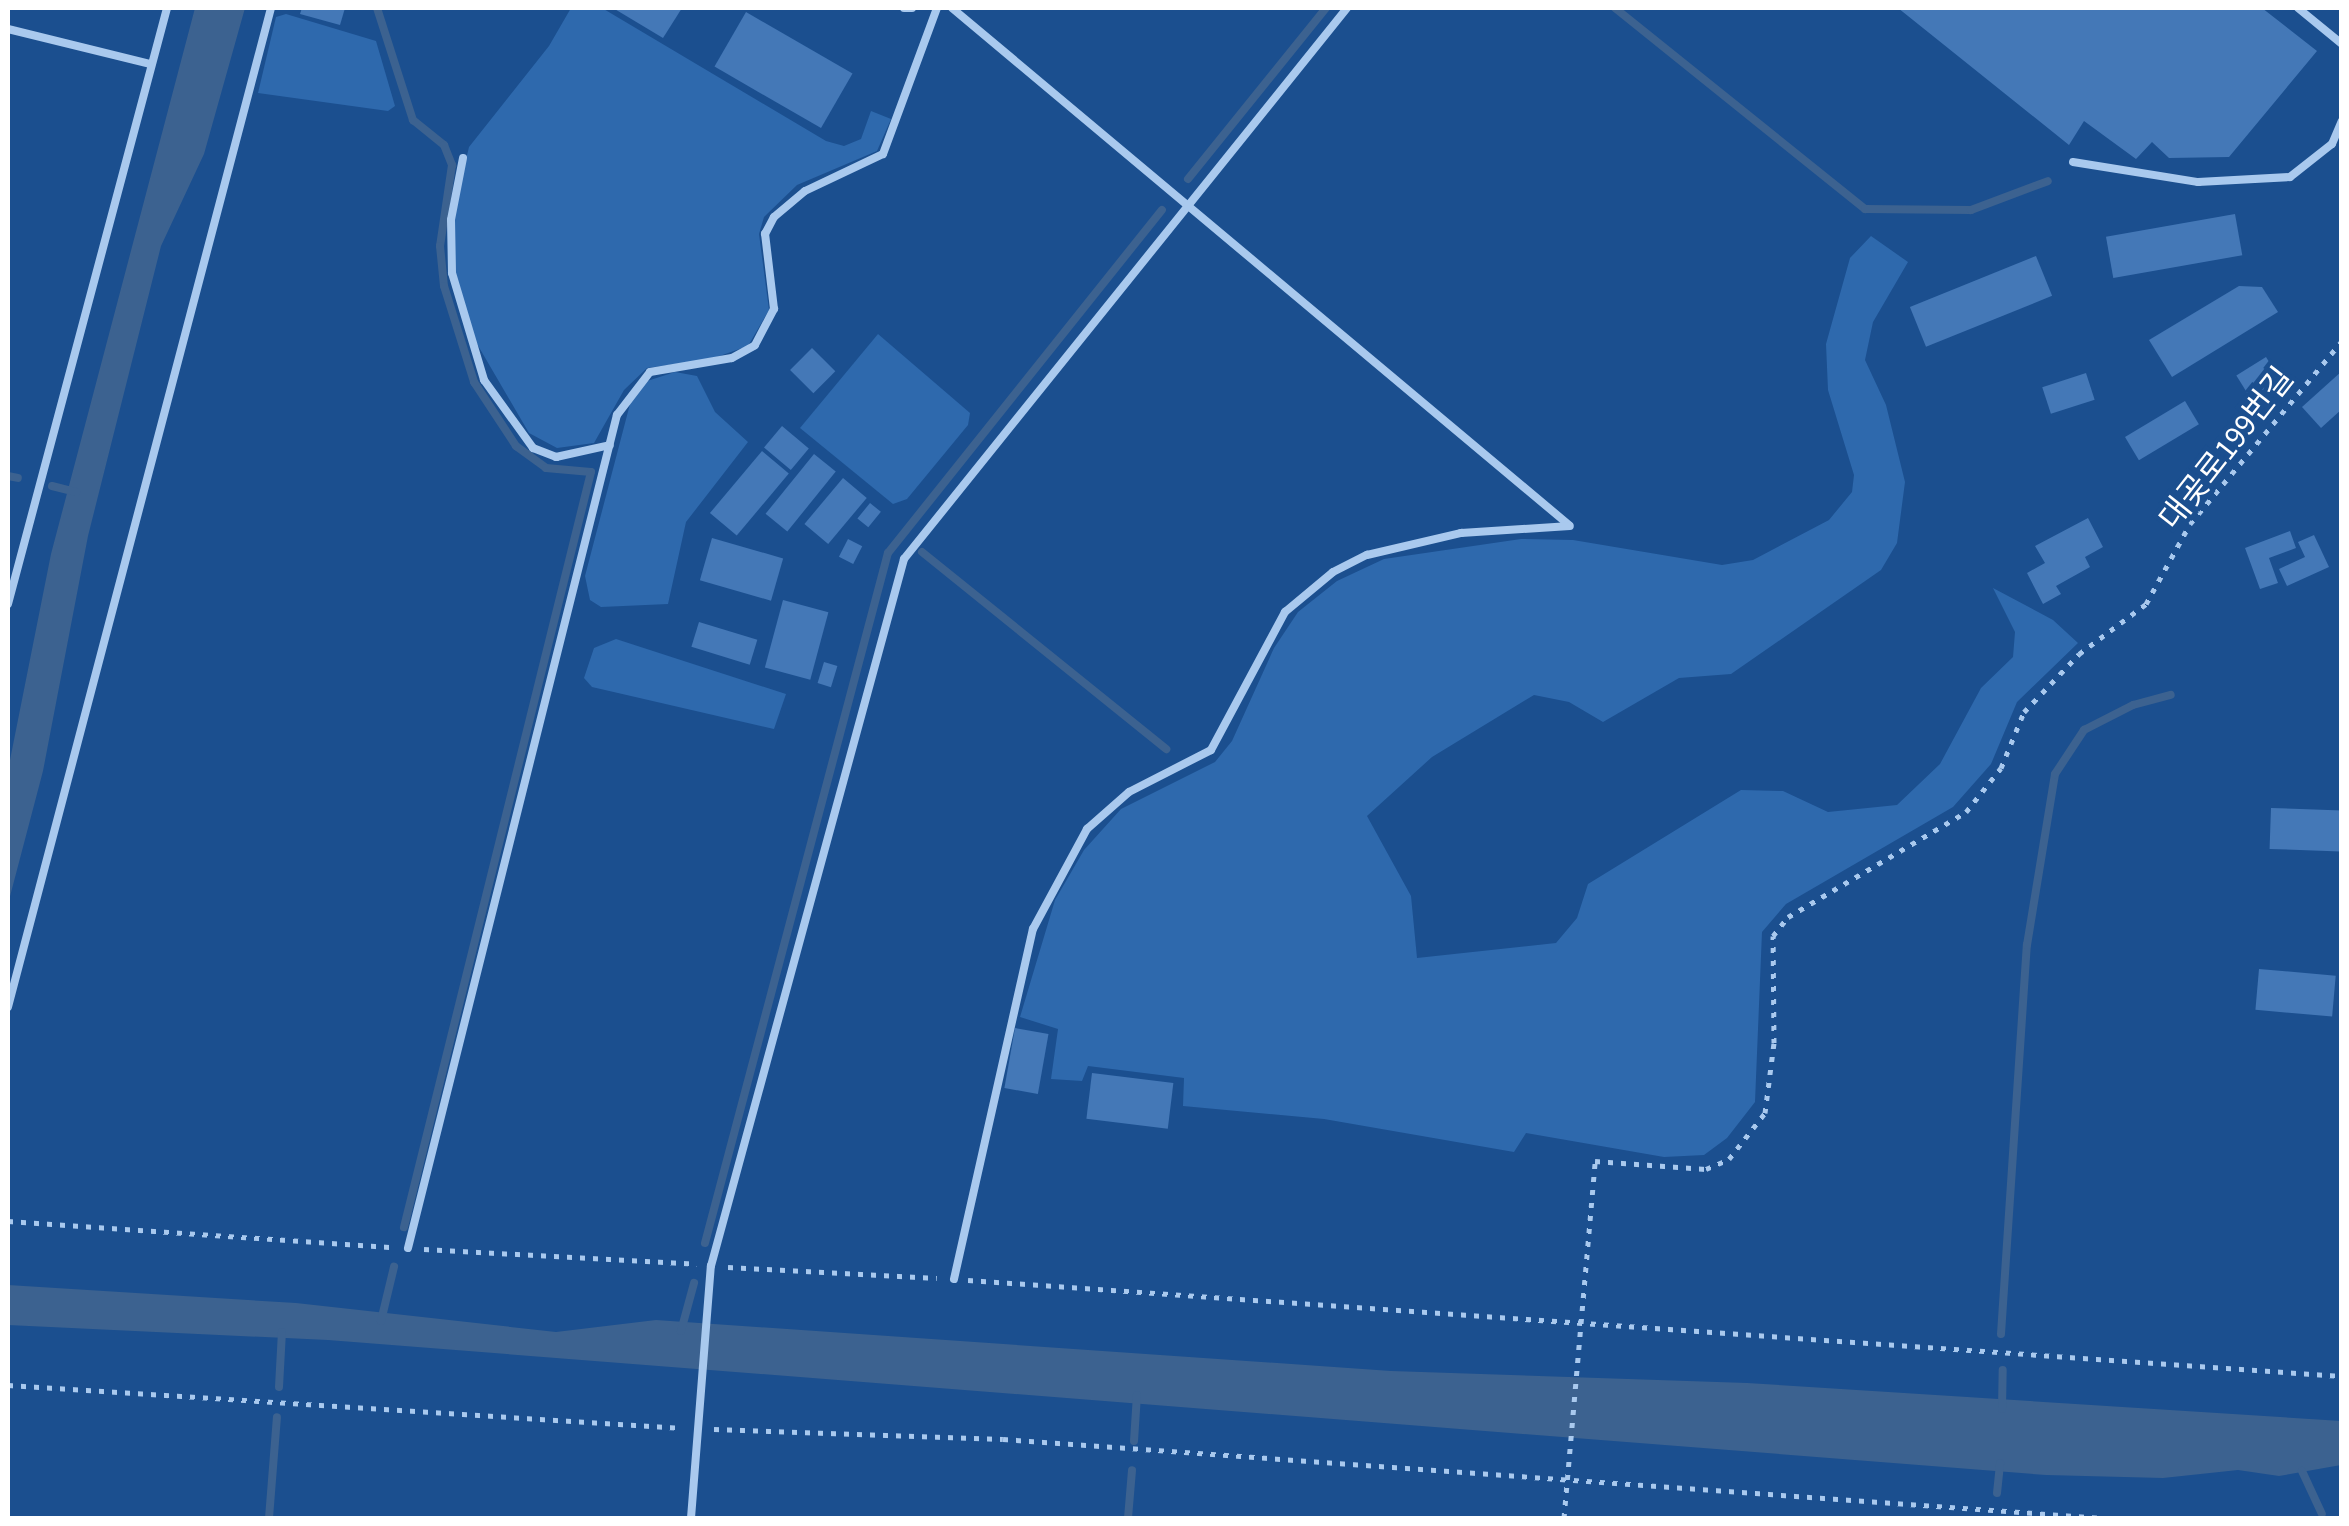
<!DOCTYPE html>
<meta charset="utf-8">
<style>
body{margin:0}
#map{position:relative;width:2349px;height:1526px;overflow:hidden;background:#1b4f8f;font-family:"Source Sans 3","Noto Sans KR",sans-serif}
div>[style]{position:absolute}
.green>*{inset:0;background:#2e69ad}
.water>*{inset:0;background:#3c6290}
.stream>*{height:8px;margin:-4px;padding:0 4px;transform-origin:4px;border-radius:4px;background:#3c6290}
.building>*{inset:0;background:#4478b7;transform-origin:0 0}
.path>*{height:5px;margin-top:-2.5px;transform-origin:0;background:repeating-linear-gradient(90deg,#a9c9ee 0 5px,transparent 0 13px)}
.service>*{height:8px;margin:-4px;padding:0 4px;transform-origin:4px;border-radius:4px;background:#a9c9ee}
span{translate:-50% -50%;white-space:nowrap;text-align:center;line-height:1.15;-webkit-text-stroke:9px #1b4f8f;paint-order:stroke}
.street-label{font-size:32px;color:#fff}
.frame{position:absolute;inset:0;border:10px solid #fff;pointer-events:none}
</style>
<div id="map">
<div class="green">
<div style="clip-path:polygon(571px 8px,602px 8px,826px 141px,844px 146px,861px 139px,871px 111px,891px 119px,877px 151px,797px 185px,764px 217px,759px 234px,769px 310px,748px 346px,711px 359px,647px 368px,624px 390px,594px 443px,557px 448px,529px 433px,473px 337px,452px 274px,452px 218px,469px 147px,549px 46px)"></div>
<div style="clip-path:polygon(286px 14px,376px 41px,395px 106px,388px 111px,258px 93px,276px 17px)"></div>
<div style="clip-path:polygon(1871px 236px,1908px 262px,1873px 322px,1865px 360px,1886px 405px,1905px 482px,1897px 543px,1881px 570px,1731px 674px,1679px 678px,1603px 722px,1569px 702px,1534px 695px,1432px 757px,1367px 816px,1411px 896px,1417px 958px,1556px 943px,1577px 918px,1588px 884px,1741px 790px,1783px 791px,1828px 812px,1897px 805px,1940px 764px,1981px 688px,2013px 657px,2015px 632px,1993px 588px,2053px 620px,2078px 643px,2017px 702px,1991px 764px,1953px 807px,1786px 904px,1762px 932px,1755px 1102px,1727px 1138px,1704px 1155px,1664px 1157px,1526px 1133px,1514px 1152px,1324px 1119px,1183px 1106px,1184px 1078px,1088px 1066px,1082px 1081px,1051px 1079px,1058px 1029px,1020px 1017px,1055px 900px,1084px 850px,1121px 809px,1215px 762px,1232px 741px,1274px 648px,1298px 612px,1337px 581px,1384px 559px,1521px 539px,1573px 540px,1722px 565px,1753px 560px,1829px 520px,1852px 492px,1854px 475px,1828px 390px,1826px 344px,1850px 258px)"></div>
<div style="clip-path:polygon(878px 334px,970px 413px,968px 425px,907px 499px,893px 504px,800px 428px)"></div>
<div style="clip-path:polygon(675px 372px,697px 376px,715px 412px,748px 442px,686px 522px,668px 604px,601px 607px,590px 600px,585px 576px,630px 404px,641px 383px)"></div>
<div style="clip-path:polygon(616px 639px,786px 694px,774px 729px,592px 687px,584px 678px,594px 648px)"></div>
</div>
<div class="water">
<div style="clip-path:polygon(195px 8px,245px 8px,204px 154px,161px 246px,88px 536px,43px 771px,8px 904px,8px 770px,51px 554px)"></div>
<div style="clip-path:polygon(8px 1285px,296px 1303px,556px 1332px,656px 1320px,1391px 1371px,1747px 1383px,2341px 1421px,2341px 1465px,2279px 1476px,2238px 1470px,2163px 1478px,2046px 1475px,328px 1340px,8px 1325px)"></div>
</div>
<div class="stream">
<div style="left:377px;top:8px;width:118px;rotate:72.2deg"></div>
<div style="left:413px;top:120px;width:40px;rotate:39deg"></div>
<div style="left:444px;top:145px;width:22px;rotate:68deg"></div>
<div style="left:452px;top:165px;width:82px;rotate:98.4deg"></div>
<div style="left:440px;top:246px;width:40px;rotate:84.3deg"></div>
<div style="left:444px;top:286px;width:101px;rotate:72.6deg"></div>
<div style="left:474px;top:382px;width:77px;rotate:56.7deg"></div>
<div style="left:516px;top:446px;width:37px;rotate:36deg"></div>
<div style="left:546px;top:468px;width:45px;rotate:5.1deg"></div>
<div style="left:591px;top:472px;width:778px;rotate:103.91deg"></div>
<div style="left:1615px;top:8px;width:321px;rotate:38.8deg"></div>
<div style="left:1865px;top:209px;width:106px;rotate:0.5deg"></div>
<div style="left:1971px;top:210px;width:82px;rotate:-20.6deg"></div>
<div style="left:1188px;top:179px;width:220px;rotate:-51.1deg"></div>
<div style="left:8px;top:476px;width:10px;rotate:11deg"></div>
<div style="left:52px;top:486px;width:25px;rotate:14deg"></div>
<div style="left:922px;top:552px;width:314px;rotate:38.9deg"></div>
<div style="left:705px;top:1243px;width:714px;rotate:-75.15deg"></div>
<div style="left:888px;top:553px;width:439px;rotate:-51.4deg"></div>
<div style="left:381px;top:1321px;width:56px;rotate:-76.5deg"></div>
<div style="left:681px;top:1331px;width:50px;rotate:-74.8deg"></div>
<div style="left:2001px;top:1334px;width:390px;rotate:-86.2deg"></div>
<div style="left:2027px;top:945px;width:173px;rotate:-80.7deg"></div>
<div style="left:2055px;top:774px;width:53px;rotate:-56.6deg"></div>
<div style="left:2084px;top:730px;width:55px;rotate:-27deg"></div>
<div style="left:2133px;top:705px;width:39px;rotate:-15deg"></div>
<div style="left:279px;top:1387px;width:55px;rotate:-86.9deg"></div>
<div style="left:2002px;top:1409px;width:39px;rotate:-89deg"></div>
<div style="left:1134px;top:1441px;width:46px;rotate:-86.3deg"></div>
<div style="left:2302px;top:1471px;width:47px;rotate:65.1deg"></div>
<div style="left:1997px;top:1493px;width:30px;rotate:-84deg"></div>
<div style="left:269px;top:1518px;width:101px;rotate:-85.5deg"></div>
<div style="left:1128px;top:1518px;width:48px;rotate:-85.2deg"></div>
</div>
<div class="building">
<div style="clip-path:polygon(302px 8px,345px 8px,340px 25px,300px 14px)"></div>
<div style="clip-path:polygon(613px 8px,682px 8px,663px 38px)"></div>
<div style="clip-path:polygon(1898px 8px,2262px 8px,2317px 51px,2229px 157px,2169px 158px,2152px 142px,2136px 159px,2084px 121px,2069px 145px)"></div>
<div style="left:746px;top:12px;width:123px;height:63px;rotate:30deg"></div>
<div style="left:2235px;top:214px;width:42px;height:131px;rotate:80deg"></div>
<div style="left:2036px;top:256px;width:43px;height:136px;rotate:68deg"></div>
<div style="clip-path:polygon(2239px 286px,2262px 287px,2278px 312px,2172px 377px,2149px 340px)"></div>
<div style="left:812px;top:348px;width:33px;height:31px;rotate:45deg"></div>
<div style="left:2266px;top:357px;width:32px;height:35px;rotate:58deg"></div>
<div style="clip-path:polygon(2342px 371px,2342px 409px,2321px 428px,2302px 407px)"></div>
<div style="left:2086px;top:373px;width:28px;height:46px;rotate:72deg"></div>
<div style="left:2185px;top:401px;width:27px;height:70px;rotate:59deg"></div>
<div style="left:782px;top:426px;width:35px;height:28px;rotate:40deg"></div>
<div style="left:762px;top:451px;width:35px;height:81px;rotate:40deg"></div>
<div style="left:814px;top:454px;width:28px;height:77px;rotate:39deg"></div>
<div style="left:843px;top:478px;width:31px;height:60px;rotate:40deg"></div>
<div style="left:870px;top:503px;width:14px;height:20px;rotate:39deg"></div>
<div style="clip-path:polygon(2088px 518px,2103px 547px,2085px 557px,2090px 567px,2056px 586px,2061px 594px,2043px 604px,2027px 573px,2045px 563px,2035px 546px)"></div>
<div style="clip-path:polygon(2290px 531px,2296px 548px,2269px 558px,2278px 583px,2260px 589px,2245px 548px)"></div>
<div style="clip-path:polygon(2314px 535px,2329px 567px,2287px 586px,2279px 569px,2305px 557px,2298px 542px)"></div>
<div style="left:712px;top:538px;width:74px;height:44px;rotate:16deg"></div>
<div style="left:848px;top:539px;width:16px;height:20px;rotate:27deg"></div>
<div style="left:783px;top:600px;width:47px;height:70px;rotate:15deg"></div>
<div style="left:699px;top:622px;width:61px;height:26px;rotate:17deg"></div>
<div style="left:824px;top:662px;width:14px;height:22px;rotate:17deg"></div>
<div style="left:2271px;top:808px;width:71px;height:41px;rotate:2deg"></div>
<div style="left:2259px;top:969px;width:77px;height:41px;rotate:5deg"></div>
<div style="left:1015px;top:1028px;width:34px;height:61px;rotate:10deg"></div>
<div style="left:1092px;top:1073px;width:82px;height:46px;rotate:7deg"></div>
</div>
<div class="path">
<div style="left:8px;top:1221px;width:386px;rotate:3.9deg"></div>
<div style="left:424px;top:1249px;width:273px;rotate:3.1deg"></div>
<div style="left:728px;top:1267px;width:209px;rotate:3deg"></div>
<div style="left:968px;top:1280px;width:1377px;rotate:4deg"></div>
<div style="left:8px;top:1385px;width:676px;rotate:3.65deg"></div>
<div style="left:714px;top:1429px;width:289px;rotate:2deg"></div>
<div style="left:1003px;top:1439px;width:1103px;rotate:4.11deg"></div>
<div style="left:1564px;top:1518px;width:358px;rotate:-85deg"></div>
<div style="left:1595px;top:1161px;width:111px;rotate:4.1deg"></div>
<div style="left:1706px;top:1169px;width:25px;rotate:-23deg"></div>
<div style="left:1729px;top:1159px;width:58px;rotate:-52deg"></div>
<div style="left:1765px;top:1113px;width:71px;rotate:-82.7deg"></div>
<div style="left:1774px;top:1043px;width:107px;rotate:-90.5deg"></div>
<div style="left:1773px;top:936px;width:24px;rotate:-52deg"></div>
<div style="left:1788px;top:917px;width:207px;rotate:-30.5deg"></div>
<div style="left:1966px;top:812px;width:56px;rotate:-51.5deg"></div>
<div style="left:2001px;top:768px;width:61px;rotate:-67.7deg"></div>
<div style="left:2024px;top:712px;width:80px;rotate:-46.5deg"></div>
<div style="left:2079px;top:654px;width:84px;rotate:-36.7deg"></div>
<div style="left:2146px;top:604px;width:91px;rotate:-61.2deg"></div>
<div style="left:2190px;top:524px;width:238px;rotate:-50.3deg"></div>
</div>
<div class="service">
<div style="left:904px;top:8px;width:8px"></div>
<div style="left:952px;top:8px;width:805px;rotate:39.96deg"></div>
<div style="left:2298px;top:8px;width:57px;rotate:39.3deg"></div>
<div style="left:8px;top:29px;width:147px;rotate:13.8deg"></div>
<div style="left:463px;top:158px;width:63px;rotate:101deg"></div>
<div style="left:451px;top:220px;width:53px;rotate:88.9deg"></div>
<div style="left:452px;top:273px;width:112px;rotate:73.3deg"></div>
<div style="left:484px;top:380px;width:84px;rotate:54.2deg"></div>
<div style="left:533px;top:448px;width:25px;rotate:21deg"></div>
<div style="left:556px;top:457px;width:55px;rotate:-12.5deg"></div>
<div style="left:2073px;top:162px;width:127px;rotate:9.1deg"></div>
<div style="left:2198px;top:182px;width:92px;rotate:-3.1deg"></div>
<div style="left:2290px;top:177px;width:53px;rotate:-38.2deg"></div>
<div style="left:2332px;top:144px;width:25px;rotate:-67deg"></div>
<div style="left:8px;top:604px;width:617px;rotate:-75.06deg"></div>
<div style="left:8px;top:1007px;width:1033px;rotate:-75.25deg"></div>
<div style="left:408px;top:1248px;width:859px;rotate:-75.92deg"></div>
<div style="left:617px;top:415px;width:54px;rotate:-52.5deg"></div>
<div style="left:650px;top:372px;width:83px;rotate:-9.7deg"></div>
<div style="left:732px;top:358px;width:26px;rotate:-29deg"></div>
<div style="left:755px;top:345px;width:41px;rotate:-62.2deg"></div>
<div style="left:774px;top:309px;width:76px;rotate:-96.8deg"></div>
<div style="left:765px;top:234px;width:19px;rotate:-62deg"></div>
<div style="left:774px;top:217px;width:40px;rotate:-40deg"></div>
<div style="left:805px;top:191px;width:86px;rotate:-25.4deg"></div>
<div style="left:883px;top:154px;width:156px;rotate:-69.7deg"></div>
<div style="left:954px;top:1279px;width:359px;rotate:-77.3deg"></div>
<div style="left:1033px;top:929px;width:114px;rotate:-61.6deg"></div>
<div style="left:1087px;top:829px;width:56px;rotate:-41.4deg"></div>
<div style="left:1129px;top:792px;width:92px;rotate:-27.1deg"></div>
<div style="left:1211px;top:750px;width:157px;rotate:-61.8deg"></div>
<div style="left:1285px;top:612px;width:62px;rotate:-39.8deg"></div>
<div style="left:1333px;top:572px;width:38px;rotate:-27deg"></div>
<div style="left:1367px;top:555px;width:97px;rotate:-13.2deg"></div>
<div style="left:1461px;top:533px;width:109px;rotate:-3.7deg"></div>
<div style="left:691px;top:1518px;width:253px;rotate:-85.5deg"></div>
<div style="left:711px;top:1266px;width:733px;rotate:-74.73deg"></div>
<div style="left:904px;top:559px;width:707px;rotate:-51.2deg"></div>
</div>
<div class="street-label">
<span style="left:2227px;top:449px;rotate:-52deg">대곶로199번길</span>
</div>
<div class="frame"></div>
</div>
